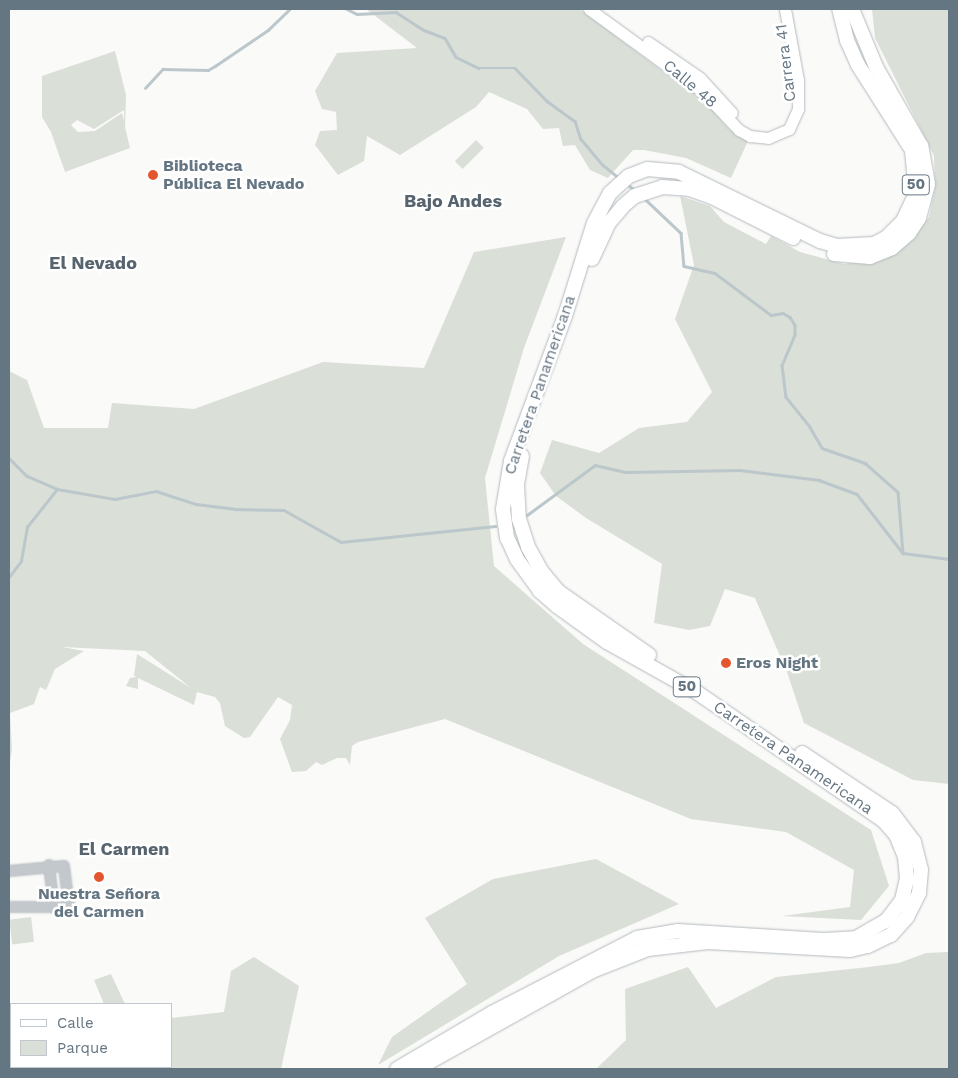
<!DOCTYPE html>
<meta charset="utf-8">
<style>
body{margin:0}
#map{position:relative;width:958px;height:1078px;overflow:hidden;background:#fafaf8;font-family:"Work Sans",sans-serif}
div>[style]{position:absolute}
.green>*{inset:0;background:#dadfd7;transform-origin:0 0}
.stream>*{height:2.5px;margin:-1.25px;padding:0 1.25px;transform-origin:1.25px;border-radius:1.25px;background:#bbc7cb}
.roads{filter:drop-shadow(0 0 1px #b3babf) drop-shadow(0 0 1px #b3babf)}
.tertiary>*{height:10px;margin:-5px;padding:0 5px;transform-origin:5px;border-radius:5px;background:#c3c8cc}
.secondary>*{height:11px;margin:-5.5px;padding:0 5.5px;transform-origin:5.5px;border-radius:5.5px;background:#fff}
.trunk>*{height:14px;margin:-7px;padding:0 7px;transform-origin:7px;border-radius:7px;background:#fff}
.dots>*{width:14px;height:14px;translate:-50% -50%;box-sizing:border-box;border:2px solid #fff;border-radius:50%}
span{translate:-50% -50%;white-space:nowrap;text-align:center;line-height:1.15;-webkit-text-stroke:5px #fff;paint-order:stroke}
.shield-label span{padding:1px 4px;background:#fff;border:1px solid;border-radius:4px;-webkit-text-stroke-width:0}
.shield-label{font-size:15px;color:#657683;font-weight:700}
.street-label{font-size:16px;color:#657683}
.poi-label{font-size:16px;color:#657683;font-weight:700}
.left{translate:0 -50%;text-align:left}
.neighbourhood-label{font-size:18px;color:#57646e;font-weight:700}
.frame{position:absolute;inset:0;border:10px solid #657683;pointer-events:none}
.legend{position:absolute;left:10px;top:1003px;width:162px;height:65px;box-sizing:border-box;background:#fff;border:1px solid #c1c8cd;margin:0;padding:6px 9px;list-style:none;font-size:15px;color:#657683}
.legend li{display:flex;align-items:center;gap:10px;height:25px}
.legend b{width:25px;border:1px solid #c1c8cd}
</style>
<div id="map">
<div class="green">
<div style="clip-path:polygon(366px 9px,580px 9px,681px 85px,696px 92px,729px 129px,748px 141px,731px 178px,686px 158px,644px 150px,633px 150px,608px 178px,590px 170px,575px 145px,563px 146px,559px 128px,543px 129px,527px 109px,489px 92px,476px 107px,400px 155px,367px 136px,364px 161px,338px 175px,315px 145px,320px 131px,337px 130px,336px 112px,322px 109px,315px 91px,337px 53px,417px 48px)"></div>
<div style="clip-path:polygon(872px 9px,949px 9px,949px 784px,913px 780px,804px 723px,787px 672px,755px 598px,725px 589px,710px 626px,689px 630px,654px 623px,662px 564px,586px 518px,556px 496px,540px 473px,552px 440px,599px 453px,639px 428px,687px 422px,712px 392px,675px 319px,694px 265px,680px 196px,710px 206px,724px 222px,766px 244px,771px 236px,800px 252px,844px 264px,872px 260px,910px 240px,929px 217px,935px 187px,934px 156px,875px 38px)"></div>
<div style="clip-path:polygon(evenodd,115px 51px,126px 95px,125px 127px,130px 148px,65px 172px,51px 132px,42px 117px,42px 76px,115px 51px,124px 110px,124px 121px,122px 113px,95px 131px,78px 132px,71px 125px,77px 120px,94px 129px,124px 110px)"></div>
<div style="left:476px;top:140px;width:11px;height:30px;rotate:45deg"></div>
<div style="clip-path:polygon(566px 237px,524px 348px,485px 478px,494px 566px,583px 644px,871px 830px,889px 886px,861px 920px,782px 916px,850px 907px,854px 870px,786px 832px,691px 819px,445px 719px,358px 742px,352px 746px,350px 765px,346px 758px,337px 758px,322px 765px,316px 762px,306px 771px,292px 772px,280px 739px,290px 720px,292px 705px,278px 697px,250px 737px,244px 738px,225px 726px,220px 703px,215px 697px,197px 692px,194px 705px,138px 678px,138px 689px,126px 686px,130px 678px,137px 677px,134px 676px,137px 654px,191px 688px,145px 651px,62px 647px,84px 651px,55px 669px,46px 690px,40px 687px,34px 704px,10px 713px,12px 750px,9px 767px,9px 371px,27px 380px,44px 428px,108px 428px,112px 403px,194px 409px,323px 362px,424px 368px,474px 252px)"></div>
<div style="clip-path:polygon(596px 859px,679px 904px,559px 956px,378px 1065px,392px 1037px,467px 984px,425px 918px,493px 879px)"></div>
<div style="left:31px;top:917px;width:25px;height:22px;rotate:83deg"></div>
<div style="clip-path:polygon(949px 952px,949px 1069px,596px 1069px,626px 1040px,625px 989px,688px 967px,716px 1008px,776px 977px,869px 967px,899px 963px,926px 953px)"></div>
<div style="clip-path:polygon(254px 957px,299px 986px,281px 1069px,124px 1069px,171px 1067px,171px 1018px,224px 1012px,231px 971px)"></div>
<div style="clip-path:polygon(111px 974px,125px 1004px,104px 1004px,94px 980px)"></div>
</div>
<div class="stream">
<div style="left:347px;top:9px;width:11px;rotate:27deg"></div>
<div style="left:357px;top:14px;width:39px;rotate:-3deg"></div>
<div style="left:396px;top:12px;width:33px;rotate:33deg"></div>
<div style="left:424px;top:30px;width:22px;rotate:21deg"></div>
<div style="left:445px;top:38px;width:22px;rotate:60deg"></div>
<div style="left:456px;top:57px;width:25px;rotate:26deg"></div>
<div style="left:479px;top:68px;width:36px"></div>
<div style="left:515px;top:68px;width:46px;rotate:45.9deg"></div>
<div style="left:547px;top:101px;width:34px;rotate:36deg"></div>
<div style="left:575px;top:121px;width:19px;rotate:72deg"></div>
<div style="left:581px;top:139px;width:34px;rotate:50deg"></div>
<div style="left:603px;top:165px;width:22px;rotate:39deg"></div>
<div style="left:145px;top:88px;width:26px;rotate:-47deg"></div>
<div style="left:163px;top:69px;width:45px;rotate:1.3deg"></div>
<div style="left:208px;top:70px;width:8px;rotate:-30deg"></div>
<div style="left:215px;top:66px;width:64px;rotate:-34.2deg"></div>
<div style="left:268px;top:30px;width:30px;rotate:-44deg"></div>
<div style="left:627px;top:184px;width:11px;rotate:38deg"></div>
<div style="left:644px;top:198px;width:51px;rotate:43.4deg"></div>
<div style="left:681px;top:233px;width:33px;rotate:85deg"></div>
<div style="left:684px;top:266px;width:32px;rotate:13deg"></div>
<div style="left:715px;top:273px;width:70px;rotate:36.9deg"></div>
<div style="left:771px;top:315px;width:12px;rotate:-9deg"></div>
<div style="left:783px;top:313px;width:8px;rotate:30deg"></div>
<div style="left:790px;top:317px;width:9px;rotate:58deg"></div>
<div style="left:795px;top:325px;width:10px;rotate:90deg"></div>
<div style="left:795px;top:335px;width:33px;rotate:113deg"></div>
<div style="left:782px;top:365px;width:32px;rotate:83deg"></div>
<div style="left:786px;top:397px;width:38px;rotate:51deg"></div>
<div style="left:810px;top:427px;width:24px;rotate:60deg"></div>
<div style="left:822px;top:448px;width:46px;rotate:19.2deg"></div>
<div style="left:865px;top:463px;width:44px;rotate:41.3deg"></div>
<div style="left:898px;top:492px;width:61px;rotate:85.3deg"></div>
<div style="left:9px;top:458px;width:25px;rotate:45deg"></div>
<div style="left:27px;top:476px;width:33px;rotate:23deg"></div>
<div style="left:527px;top:515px;width:84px;rotate:-36.3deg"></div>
<div style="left:595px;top:465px;width:32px;rotate:13deg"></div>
<div style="left:626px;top:472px;width:114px;rotate:-1deg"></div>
<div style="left:740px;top:470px;width:80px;rotate:7.2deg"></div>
<div style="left:819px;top:480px;width:40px;rotate:20.2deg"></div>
<div style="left:857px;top:494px;width:75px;rotate:52.1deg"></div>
<div style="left:903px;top:553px;width:46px;rotate:7.4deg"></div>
<div style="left:9px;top:577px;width:20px;rotate:-53deg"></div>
<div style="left:21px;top:561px;width:35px;rotate:-80deg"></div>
<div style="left:27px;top:527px;width:48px;rotate:-51.7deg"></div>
<div style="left:57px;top:489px;width:59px;rotate:9.8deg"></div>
<div style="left:115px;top:499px;width:42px;rotate:-11deg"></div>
<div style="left:156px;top:491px;width:42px;rotate:18deg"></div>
<div style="left:196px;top:504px;width:38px;rotate:7deg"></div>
<div style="left:234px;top:509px;width:50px;rotate:1.1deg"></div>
<div style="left:284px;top:510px;width:65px;rotate:29.3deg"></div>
<div style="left:341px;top:542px;width:155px;rotate:-5.9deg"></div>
</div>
<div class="roads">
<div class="tertiary">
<div style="left:49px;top:865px;width:43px;rotate:83.4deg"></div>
<div style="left:9px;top:871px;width:55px;rotate:-5.2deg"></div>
<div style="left:64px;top:866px;width:41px;rotate:83deg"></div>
<div style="left:69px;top:907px;width:60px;rotate:180deg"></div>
</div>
<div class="secondary">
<div style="left:589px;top:9px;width:140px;rotate:36deg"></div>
<div style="left:702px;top:91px;width:54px;rotate:46.5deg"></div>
<div style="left:739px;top:130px;width:13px;rotate:29deg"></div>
<div style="left:750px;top:136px;width:18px;rotate:6deg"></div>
<div style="left:768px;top:138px;width:23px;rotate:-23deg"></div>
<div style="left:789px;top:129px;width:22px;rotate:-66deg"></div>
<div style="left:798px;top:109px;width:29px;rotate:-90deg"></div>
<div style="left:798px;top:80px;width:72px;rotate:-100.4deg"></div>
<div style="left:648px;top:42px;width:63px;rotate:34.7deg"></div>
<div style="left:700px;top:78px;width:47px;rotate:47.6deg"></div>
</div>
<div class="trunk">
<div style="left:834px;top:254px;width:36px;rotate:5deg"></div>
<div style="left:870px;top:257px;width:24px;rotate:-22deg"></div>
<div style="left:892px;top:248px;width:23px;rotate:-41deg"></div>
<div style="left:909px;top:233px;width:18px;rotate:-56deg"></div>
<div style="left:919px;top:218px;width:35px;rotate:-75deg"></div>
<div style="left:928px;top:184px;width:39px;rotate:-100deg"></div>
<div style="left:921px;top:146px;width:91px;rotate:-119.7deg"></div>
<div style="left:876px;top:67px;width:63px;rotate:-112.5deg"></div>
<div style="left:592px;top:259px;width:38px;rotate:-65deg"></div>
<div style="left:608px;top:224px;width:23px;rotate:-50deg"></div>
<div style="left:623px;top:206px;width:16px;rotate:-40deg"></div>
<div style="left:635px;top:196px;width:28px;rotate:-18deg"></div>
<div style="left:662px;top:187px;width:27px;rotate:4deg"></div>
<div style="left:689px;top:189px;width:24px;rotate:19deg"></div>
<div style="left:712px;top:197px;width:91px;rotate:26.8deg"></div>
<div style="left:522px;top:456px;width:28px;rotate:100deg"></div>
<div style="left:517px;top:484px;width:35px;rotate:87deg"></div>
<div style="left:519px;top:519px;width:29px;rotate:72deg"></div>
<div style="left:528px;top:547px;width:29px;rotate:61deg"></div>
<div style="left:542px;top:572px;width:26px;rotate:50deg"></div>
<div style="left:559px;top:592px;width:110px;rotate:35deg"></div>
<div style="left:397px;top:1069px;width:110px;rotate:-30.5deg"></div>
<div style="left:492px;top:1013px;width:163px;rotate:-27.3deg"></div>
<div style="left:637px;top:938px;width:42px;rotate:-9.7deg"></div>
<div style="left:678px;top:931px;width:145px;rotate:3.6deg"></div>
<div style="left:823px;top:940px;width:33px;rotate:-3deg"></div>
<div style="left:856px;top:938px;width:36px;rotate:-30deg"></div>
<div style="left:887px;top:920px;width:25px;rotate:-53deg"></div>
<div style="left:902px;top:900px;width:22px;rotate:-77deg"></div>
<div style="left:907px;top:879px;width:22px;rotate:-95deg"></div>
<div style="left:905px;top:857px;width:24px;rotate:-112deg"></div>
<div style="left:896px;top:835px;width:18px;rotate:-131deg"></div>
<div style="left:884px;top:821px;width:226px;rotate:-145.5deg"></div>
<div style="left:698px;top:693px;width:104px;rotate:-150.7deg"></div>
<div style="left:607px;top:642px;width:62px;rotate:-144.2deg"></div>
<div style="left:557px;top:606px;width:23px;rotate:-139deg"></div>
<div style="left:540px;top:591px;width:39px;rotate:-126deg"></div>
<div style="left:517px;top:559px;width:23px;rotate:-115deg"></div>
<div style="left:507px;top:538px;width:29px;rotate:-98deg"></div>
<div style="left:503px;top:509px;width:49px;rotate:-80.5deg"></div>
<div style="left:511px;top:461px;width:155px;rotate:-69.6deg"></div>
<div style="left:565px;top:316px;width:97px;rotate:-72.7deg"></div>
<div style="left:594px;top:223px;width:34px;rotate:-62deg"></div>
<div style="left:610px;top:193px;width:25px;rotate:-42deg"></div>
<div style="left:629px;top:176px;width:19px;rotate:-21deg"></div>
<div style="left:647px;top:169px;width:32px;rotate:5deg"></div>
<div style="left:679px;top:172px;width:157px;rotate:26.1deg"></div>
<div style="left:820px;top:241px;width:18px;rotate:16deg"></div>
<div style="left:837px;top:246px;width:37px;rotate:-3deg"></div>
<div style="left:874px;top:244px;width:13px;rotate:-27deg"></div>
<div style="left:886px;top:238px;width:24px;rotate:-45deg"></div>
<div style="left:903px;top:221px;width:31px;rotate:-65deg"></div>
<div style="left:916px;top:193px;width:43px;rotate:-95.3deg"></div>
<div style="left:912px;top:150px;width:101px;rotate:-122.4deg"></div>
<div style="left:858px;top:65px;width:27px;rotate:-114deg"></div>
<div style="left:847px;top:40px;width:32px;rotate:-104deg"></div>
<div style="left:417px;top:1069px;width:201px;rotate:-29.2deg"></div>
<div style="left:592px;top:971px;width:60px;rotate:-21.4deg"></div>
<div style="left:648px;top:949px;width:60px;rotate:-6.7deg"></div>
<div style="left:708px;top:942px;width:142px;rotate:3.2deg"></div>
<div style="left:850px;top:950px;width:18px;rotate:-13deg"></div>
<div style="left:868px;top:946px;width:25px;rotate:-26deg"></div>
<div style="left:891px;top:935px;width:24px;rotate:-48deg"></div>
<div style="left:907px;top:917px;width:27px;rotate:-63deg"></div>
<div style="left:919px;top:893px;width:23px;rotate:-85deg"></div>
<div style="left:921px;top:870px;width:29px;rotate:-104deg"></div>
<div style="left:914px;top:842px;width:36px;rotate:-127deg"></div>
<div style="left:892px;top:813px;width:108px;rotate:-146.3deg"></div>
</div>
</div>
<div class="dots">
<div style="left:153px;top:175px;background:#e4572e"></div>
<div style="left:726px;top:663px;background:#e4572e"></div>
<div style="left:99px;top:877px;background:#e4572e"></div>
</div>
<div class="shield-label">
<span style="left:916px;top:185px">50</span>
<span style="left:687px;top:687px">50</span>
</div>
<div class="street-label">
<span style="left:786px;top:63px;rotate:-97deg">Carrera 41</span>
<span style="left:690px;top:84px;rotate:40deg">Calle 48</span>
<span style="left:540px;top:385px;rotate:-71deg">Carretera Panamericana</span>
<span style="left:793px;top:758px;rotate:34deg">Carretera Panamericana</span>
</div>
<div class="poi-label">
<span class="left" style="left:163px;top:175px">Biblioteca<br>Pública El Nevado</span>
<span class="left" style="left:736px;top:663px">Eros Night</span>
<span style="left:99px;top:903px">Nuestra Señora<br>del Carmen</span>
</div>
<div class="neighbourhood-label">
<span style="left:453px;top:201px">Bajo Andes</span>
<span style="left:93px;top:263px">El Nevado</span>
<span style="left:124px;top:849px">El Carmen</span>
</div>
<div class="frame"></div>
<ul class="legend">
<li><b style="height:6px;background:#fff"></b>Calle</li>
<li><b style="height:14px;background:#dadfd7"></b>Parque</li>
</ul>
</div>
